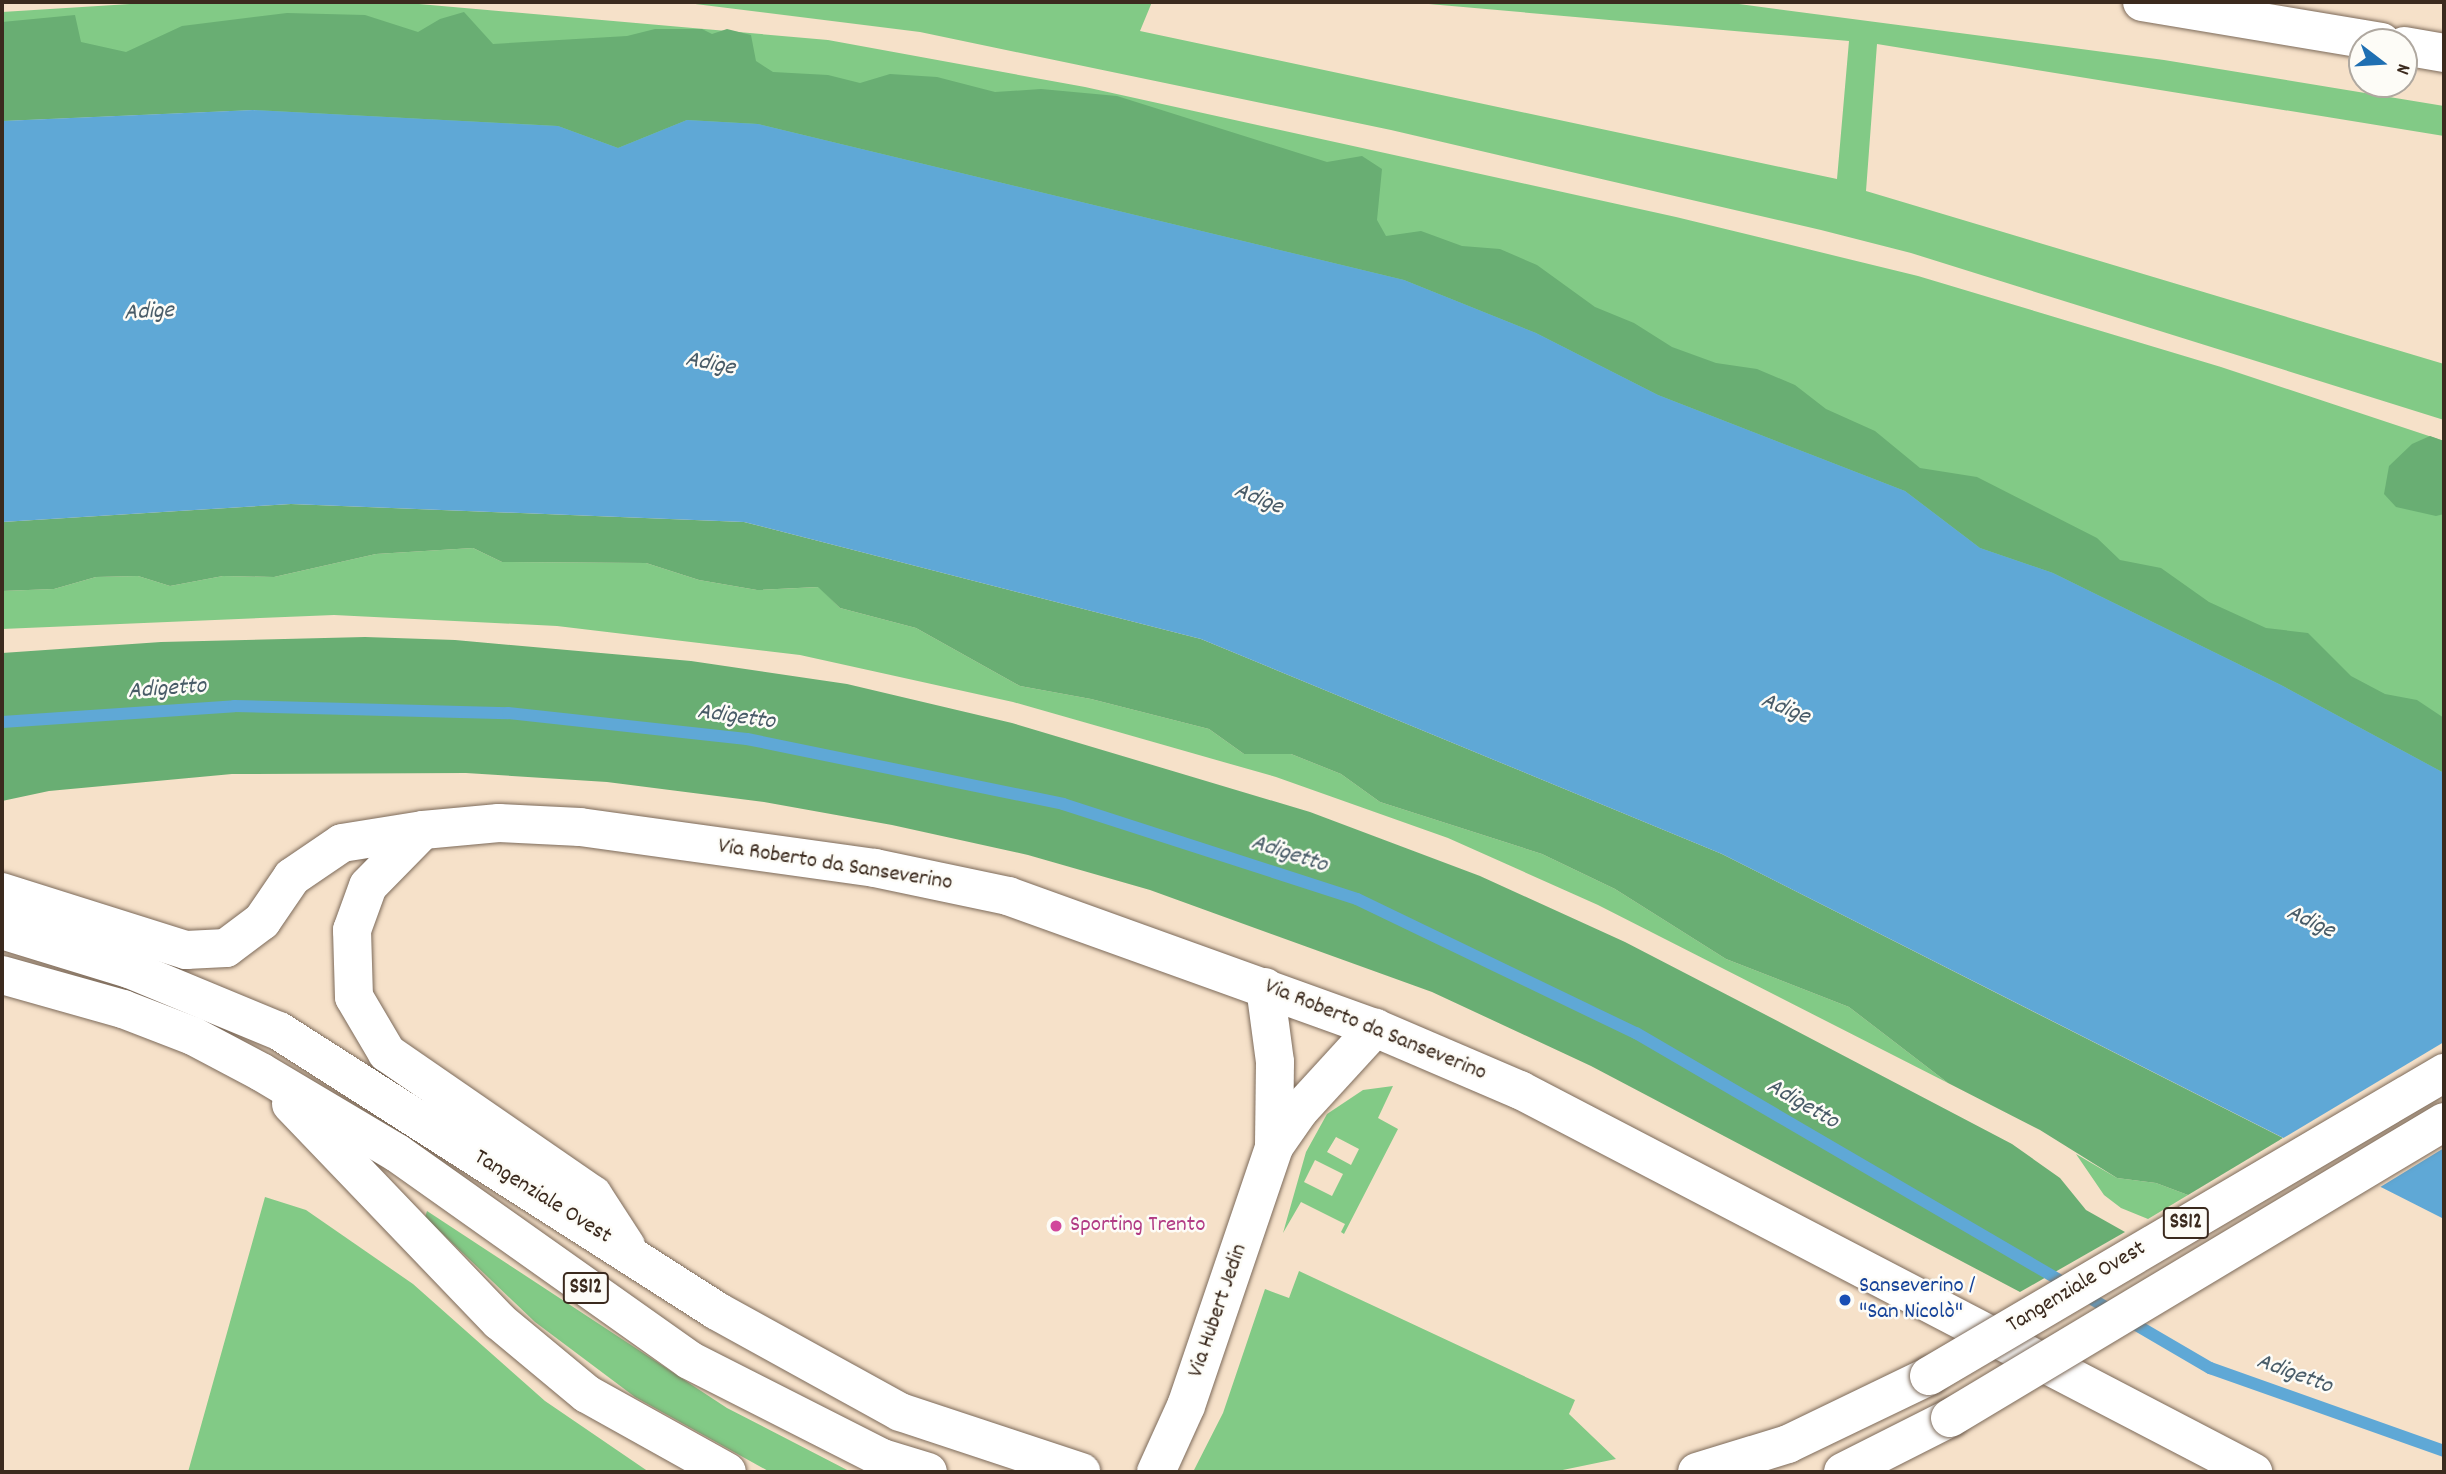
<!DOCTYPE html>
<meta charset="utf-8">
<style>
body{margin:0}
#map{position:relative;width:2446px;height:1474px;overflow:hidden;background:#f6e1c9;font-family:Dekko,sans-serif}
div>[style]{position:absolute}
.green>*{inset:0;background:#82ca86}
.forest>*{inset:0;background:#69ae73}
.water>*{inset:0;background:#5fa8d6}
.pier>*{inset:0;background:#f6e1c9}
.stream>*{height:12px;margin:-6px;padding:0 6px;transform-origin:6px;border-radius:6px;background:#5fa8d6}
.roads{filter:drop-shadow(0 0 2px #7c6a5a) drop-shadow(0 0 2px #7c6a5a)}
.secondary>*{height:38px;margin:-19px;padding:0 19px;transform-origin:19px;border-radius:19px;background:#fff}
.highway>*{height:38px;margin:-19px;padding:0 19px;transform-origin:19px;border-radius:19px;background:#fff}
.bridges{filter:drop-shadow(0 0 2px #7c6a5a) drop-shadow(0 0 2px #7c6a5a)}
.highway-bridge>*{height:38px;margin:-19px;padding:0 19px;transform-origin:19px;border-radius:19px;background:#fff}
.dots>*{width:19px;height:19px;translate:-50% -50%;box-sizing:border-box;border:4px solid #fdfcf7;border-radius:50%}
span{translate:-50% -50%;white-space:nowrap;text-align:center;line-height:1.15;-webkit-text-stroke:5px #fdfcf7;paint-order:stroke}
.shield-label span{padding:2px 5px;background:#fdfcf7;border:2px solid;border-radius:5px;-webkit-text-stroke-width:0}
.shield-label{font-size:21px;color:#3b2a1e;font-weight:700}
.street-label{font-size:23px;color:#3b2a1e}
.hotel-label{font-size:23px;color:#b23c85}
.left{translate:0 -50%;text-align:left}
.transit-label{font-size:23px;color:#164399}
.water-label{font-size:24px;color:#495c68;font-style:italic}
.frame{position:absolute;inset:0;border:4px solid #3b2a1e;pointer-events:none}
.north{position:absolute;left:2348px;top:28px;width:70px;height:70px;box-sizing:border-box;background:#fdfcf7;border:2px solid #afa8a0;border-radius:50%;rotate:107deg;font-size:19px;font-weight:700;line-height:28px;text-align:center;color:#3b2a1e}
.north::after{content:'';display:block;margin:auto;width:24px;height:32px;background:#1f6fb2;clip-path:polygon(50% 0,100% 100%,50% 72%,0 100%)}
</style>
<div id="map">
<div class="green">
<div style="clip-path:polygon(679px 2px,1152px 2px,1140px 31px,1837px 179px,1849px 41px,1406px 2px,1739px 4px,2164px 60px,2444px 106px,2444px 136px,1877px 44px,1866px 191px,2444px 364px,2444px 420px,1911px 253px,1821px 230px,1391px 130px,920px 32px)"></div>
<div style="clip-path:polygon(130px 4px,419px 4px,828px 40px,1085px 87px,1676px 217px,1918px 276px,2221px 367px,2444px 441px,2444px 773px,254px 110px,2px 121px,2px 12px)"></div>
<div style="clip-path:polygon(473px 548px,502px 562px,646px 563px,699px 580px,757px 590px,819px 587px,840px 608px,916px 628px,1020px 686px,1091px 699px,1209px 729px,1244px 754px,1291px 754px,1341px 774px,1380px 802px,1542px 854px,1615px 889px,1726px 959px,1849px 1007px,1948px 1083px,1598px 905px,1448px 838px,1276px 777px,1013px 702px,800px 655px,557px 626px,334px 615px,2px 629px,2px 591px,54px 589px,96px 577px,138px 576px,170px 586px,223px 576px,274px 577px,376px 554px)"></div>
<div style="clip-path:polygon(evenodd,1393px 1086px,1378px 1118px,1398px 1129px,1344px 1234px,1341px 1232px,1345px 1224px,1301px 1202px,1283px 1233px,1306px 1152px,1327px 1114px,1363px 1090px,1393px 1086px,1336px 1137px,1359px 1149px,1351px 1165px,1327px 1152px,1336px 1137px,1393px 1086px,1315px 1160px,1343px 1174px,1332px 1196px,1304px 1182px,1315px 1160px)"></div>
<div style="clip-path:polygon(2076px 1154px,2117px 1178px,2156px 1183px,2188px 1195px,2148px 1219px,2121px 1208px,2104px 1195px)"></div>
<div style="clip-path:polygon(265px 1197px,306px 1210px,413px 1284px,545px 1401px,649px 1472px,188px 1472px)"></div>
<div style="clip-path:polygon(427px 1211px,727px 1408px,851px 1472px,770px 1472px,635px 1397px,535px 1322px,425px 1217px)"></div>
<div style="clip-path:polygon(1299px 1271px,1575px 1400px,1569px 1414px,1616px 1459px,1553px 1472px,1193px 1472px,1223px 1413px,1265px 1289px,1289px 1298px)"></div>
</div>
<div class="forest">
<div style="clip-path:polygon(464px 12px,493px 44px,627px 36px,655px 29px,702px 29px,712px 34px,727px 29px,751px 35px,756px 61px,773px 72px,828px 75px,860px 83px,890px 74px,937px 77px,995px 92px,1041px 89px,1117px 96px,1327px 162px,1362px 156px,1382px 169px,1377px 220px,1386px 236px,1421px 231px,1462px 246px,1500px 249px,1537px 265px,1595px 307px,1634px 323px,1672px 347px,1716px 363px,1757px 369px,1795px 385px,1826px 409px,1875px 431px,1920px 468px,1977px 477px,2097px 538px,2120px 560px,2161px 568px,2209px 602px,2266px 628px,2308px 633px,2351px 676px,2385px 694px,2417px 700px,2444px 718px,2444px 773px,2281px 685px,2053px 573px,1980px 548px,1905px 491px,1658px 395px,1536px 333px,1404px 280px,758px 124px,687px 120px,618px 148px,558px 126px,254px 110px,2px 121px,2px 22px,75px 15px,81px 42px,126px 52px,182px 26px,287px 13px,365px 15px,418px 32px,440px 19px)"></div>
<div style="clip-path:polygon(2430px 436px,2444px 441px,2444px 514px,2436px 516px,2396px 507px,2384px 494px,2389px 466px,2412px 444px)"></div>
<div style="clip-path:polygon(291px 504px,744px 522px,1201px 639px,1722px 854px,2283px 1138px,2188px 1195px,2156px 1183px,2117px 1178px,2040px 1130px,1948px 1083px,1849px 1007px,1726px 959px,1615px 889px,1542px 854px,1380px 802px,1341px 774px,1291px 754px,1244px 754px,1209px 729px,1091px 699px,1020px 686px,916px 628px,840px 608px,818px 587px,757px 590px,699px 580px,646px 563px,502px 562px,473px 548px,376px 554px,274px 577px,223px 576px,170px 586px,138px 576px,96px 577px,54px 589px,2px 591px,2px 522px)"></div>
<div style="clip-path:polygon(365px 637px,455px 640px,691px 661px,847px 684px,1012px 723px,1310px 812px,1480px 876px,1625px 942px,1766px 1015px,2012px 1144px,2060px 1178px,2086px 1210px,2125px 1232px,2020px 1292px,1591px 1066px,1432px 992px,1150px 890px,1028px 855px,892px 825px,764px 802px,607px 782px,466px 773px,232px 774px,49px 791px,2px 801px,2px 653px,161px 642px)"></div>
</div>
<div class="water">
<div style="clip-path:polygon(253px 110px,558px 126px,618px 148px,687px 120px,758px 124px,1404px 280px,1536px 333px,1658px 395px,1905px 491px,1980px 548px,2053px 573px,2281px 685px,2444px 773px,2444px 1219px,1722px 854px,1201px 639px,744px 522px,291px 504px,2px 522px,2px 121px)"></div>
</div>
<div class="pier">
<div style="clip-path:polygon(2444px 1042px,2444px 1148px,2377px 1189px,2280px 1140px)"></div>
</div>
<div class="stream">
<div style="left:2px;top:722px;width:233px;rotate:-3.9deg"></div>
<div style="left:234px;top:706px;width:274px;rotate:1.5deg"></div>
<div style="left:508px;top:713px;width:240px;rotate:6.2deg"></div>
<div style="left:747px;top:739px;width:323px;rotate:11.6deg"></div>
<div style="left:1063px;top:804px;width:309px;rotate:17.9deg"></div>
<div style="left:1357px;top:899px;width:310px;rotate:25.7deg"></div>
<div style="left:1636px;top:1033px;width:665px;rotate:30.27deg"></div>
<div style="left:2210px;top:1368px;width:248px;rotate:19.5deg"></div>
</div>
<div class="roads">
<div class="secondary">
<div style="left:423px;top:830px;width:76px;rotate:-5.3deg"></div>
<div style="left:499px;top:823px;width:81px;rotate:2.8deg"></div>
<div style="left:580px;top:827px;width:298px;rotate:7.9deg"></div>
<div style="left:875px;top:868px;width:136px;rotate:11.9deg"></div>
<div style="left:1008px;top:896px;width:390px;rotate:19.8deg"></div>
<div style="left:1375px;top:1028px;width:158px;rotate:23.2deg"></div>
<div style="left:1520px;top:1090px;width:827px;rotate:27.53deg"></div>
<div style="left:1265px;top:987px;width:76px;rotate:82.4deg"></div>
<div style="left:1275px;top:1062px;width:85px;rotate:90.7deg"></div>
<div style="left:1156px;top:1472px;width:72px;rotate:-65.6deg"></div>
<div style="left:1186px;top:1406px;width:274px;rotate:-71.2deg"></div>
<div style="left:1274px;top:1147px;width:44px;rotate:-55.2deg"></div>
<div style="left:1299px;top:1111px;width:113px;rotate:-47.5deg"></div>
</div>
<div class="highway">
<div style="left:2142px;top:2px;width:243px;rotate:9.5deg"></div>
<div style="left:2404px;top:46px;width:41px;rotate:9.9deg"></div>
<div style="left:423px;top:830px;width:78px;rotate:134.5deg"></div>
<div style="left:368px;top:886px;width:47px;rotate:110deg"></div>
<div style="left:352px;top:930px;width:67px;rotate:88.3deg"></div>
<div style="left:354px;top:997px;width:65px;rotate:59.5deg"></div>
<div style="left:387px;top:1053px;width:250px;rotate:34.6deg"></div>
<div style="left:593px;top:1195px;width:61px;rotate:57.1deg"></div>
<div style="left:2px;top:892px;width:193px;rotate:17.5deg"></div>
<div style="left:186px;top:950px;width:40px;rotate:-2.9deg"></div>
<div style="left:226px;top:948px;width:45px;rotate:-36.9deg"></div>
<div style="left:262px;top:921px;width:53px;rotate:-55.7deg"></div>
<div style="left:292px;top:877px;width:60px;rotate:-34.2deg"></div>
<div style="left:342px;top:843px;width:82px;rotate:-9.1deg"></div>
<div style="left:2px;top:930px;width:133px;rotate:17.1deg"></div>
<div style="left:129px;top:969px;width:162px;rotate:22.5deg"></div>
<div style="left:279px;top:1031px;width:520px;rotate:32.59deg"></div>
<div style="left:717px;top:1311px;width:209px;rotate:28.9deg"></div>
<div style="left:900px;top:1412px;width:191px;rotate:18.3deg"></div>
<div style="left:2px;top:975px;width:126px;rotate:15.7deg"></div>
<div style="left:123px;top:1009px;width:75px;rotate:21.1deg"></div>
<div style="left:193px;top:1036px;width:77px;rotate:27.9deg"></div>
<div style="left:261px;top:1072px;width:158px;rotate:30.8deg"></div>
<div style="left:397px;top:1153px;width:358px;rotate:35.3deg"></div>
<div style="left:689px;top:1360px;width:216px;rotate:26.9deg"></div>
<div style="left:882px;top:1458px;width:48px;rotate:16.9deg"></div>
<div style="left:291px;top:1104px;width:301px;rotate:46.2deg"></div>
<div style="left:499px;top:1321px;width:114px;rotate:39.7deg"></div>
<div style="left:587px;top:1394px;width:160px;rotate:29.1deg"></div>
<div style="left:1697px;top:1472px;width:95px;rotate:-17.1deg"></div>
<div style="left:1788px;top:1444px;width:157px;rotate:-25.7deg"></div>
<div style="left:1843px;top:1472px;width:120px;rotate:-26.8deg"></div>
</div>
</div>
<div class="bridges">
<div class="highway-bridge">
<div style="left:1929px;top:1376px;width:598px;rotate:-30.47deg"></div>
<div style="left:1950px;top:1418px;width:576px;rotate:-30.93deg"></div>
</div>
</div>
<div class="dots">
<div style="left:1056px;top:1226px;background:#d1479c"></div>
<div style="left:1845px;top:1300px;background:#1a4fb4"></div>
</div>
<div class="shield-label">
<span style="left:2186px;top:1223px">SS12</span>
<span style="left:586px;top:1288px">SS12</span>
</div>
<div class="street-label">
<span style="left:835px;top:866px;rotate:9deg">Via Roberto da Sanseverino</span>
<span style="left:1375px;top:1031px;rotate:22deg">Via Roberto da Sanseverino</span>
<span style="left:542px;top:1198px;rotate:32deg">Tangenziale Ovest</span>
<span style="left:2077px;top:1288px;rotate:-31deg">Tangenziale Ovest</span>
<span style="left:1219px;top:1311px;rotate:-71deg">Via Hubert Jedin</span>
</div>
<div class="hotel-label">
<span class="left" style="left:1070px;top:1226px">Sporting Trento</span>
</div>
<div class="transit-label">
<span class="left" style="left:1859px;top:1300px">Sanseverino /<br>"San Nicolò"</span>
</div>
<div class="water-label">
<span style="left:149px;top:313px;rotate:-3deg">Adige</span>
<span style="left:710px;top:365px;rotate:11deg">Adige</span>
<span style="left:1258px;top:500px;rotate:22deg">Adige</span>
<span style="left:167px;top:690px;rotate:-4deg">Adigetto</span>
<span style="left:1785px;top:710px;rotate:22deg">Adige</span>
<span style="left:736px;top:718px;rotate:8deg">Adigetto</span>
<span style="left:1289px;top:855px;rotate:18deg">Adigetto</span>
<span style="left:2310px;top:923px;rotate:25deg">Adige</span>
<span style="left:1802px;top:1105px;rotate:30deg">Adigetto</span>
<span style="left:2294px;top:1375px;rotate:20deg">Adigetto</span>
</div>
<div class="frame"></div>
<div class="north">N</div>
</div>
